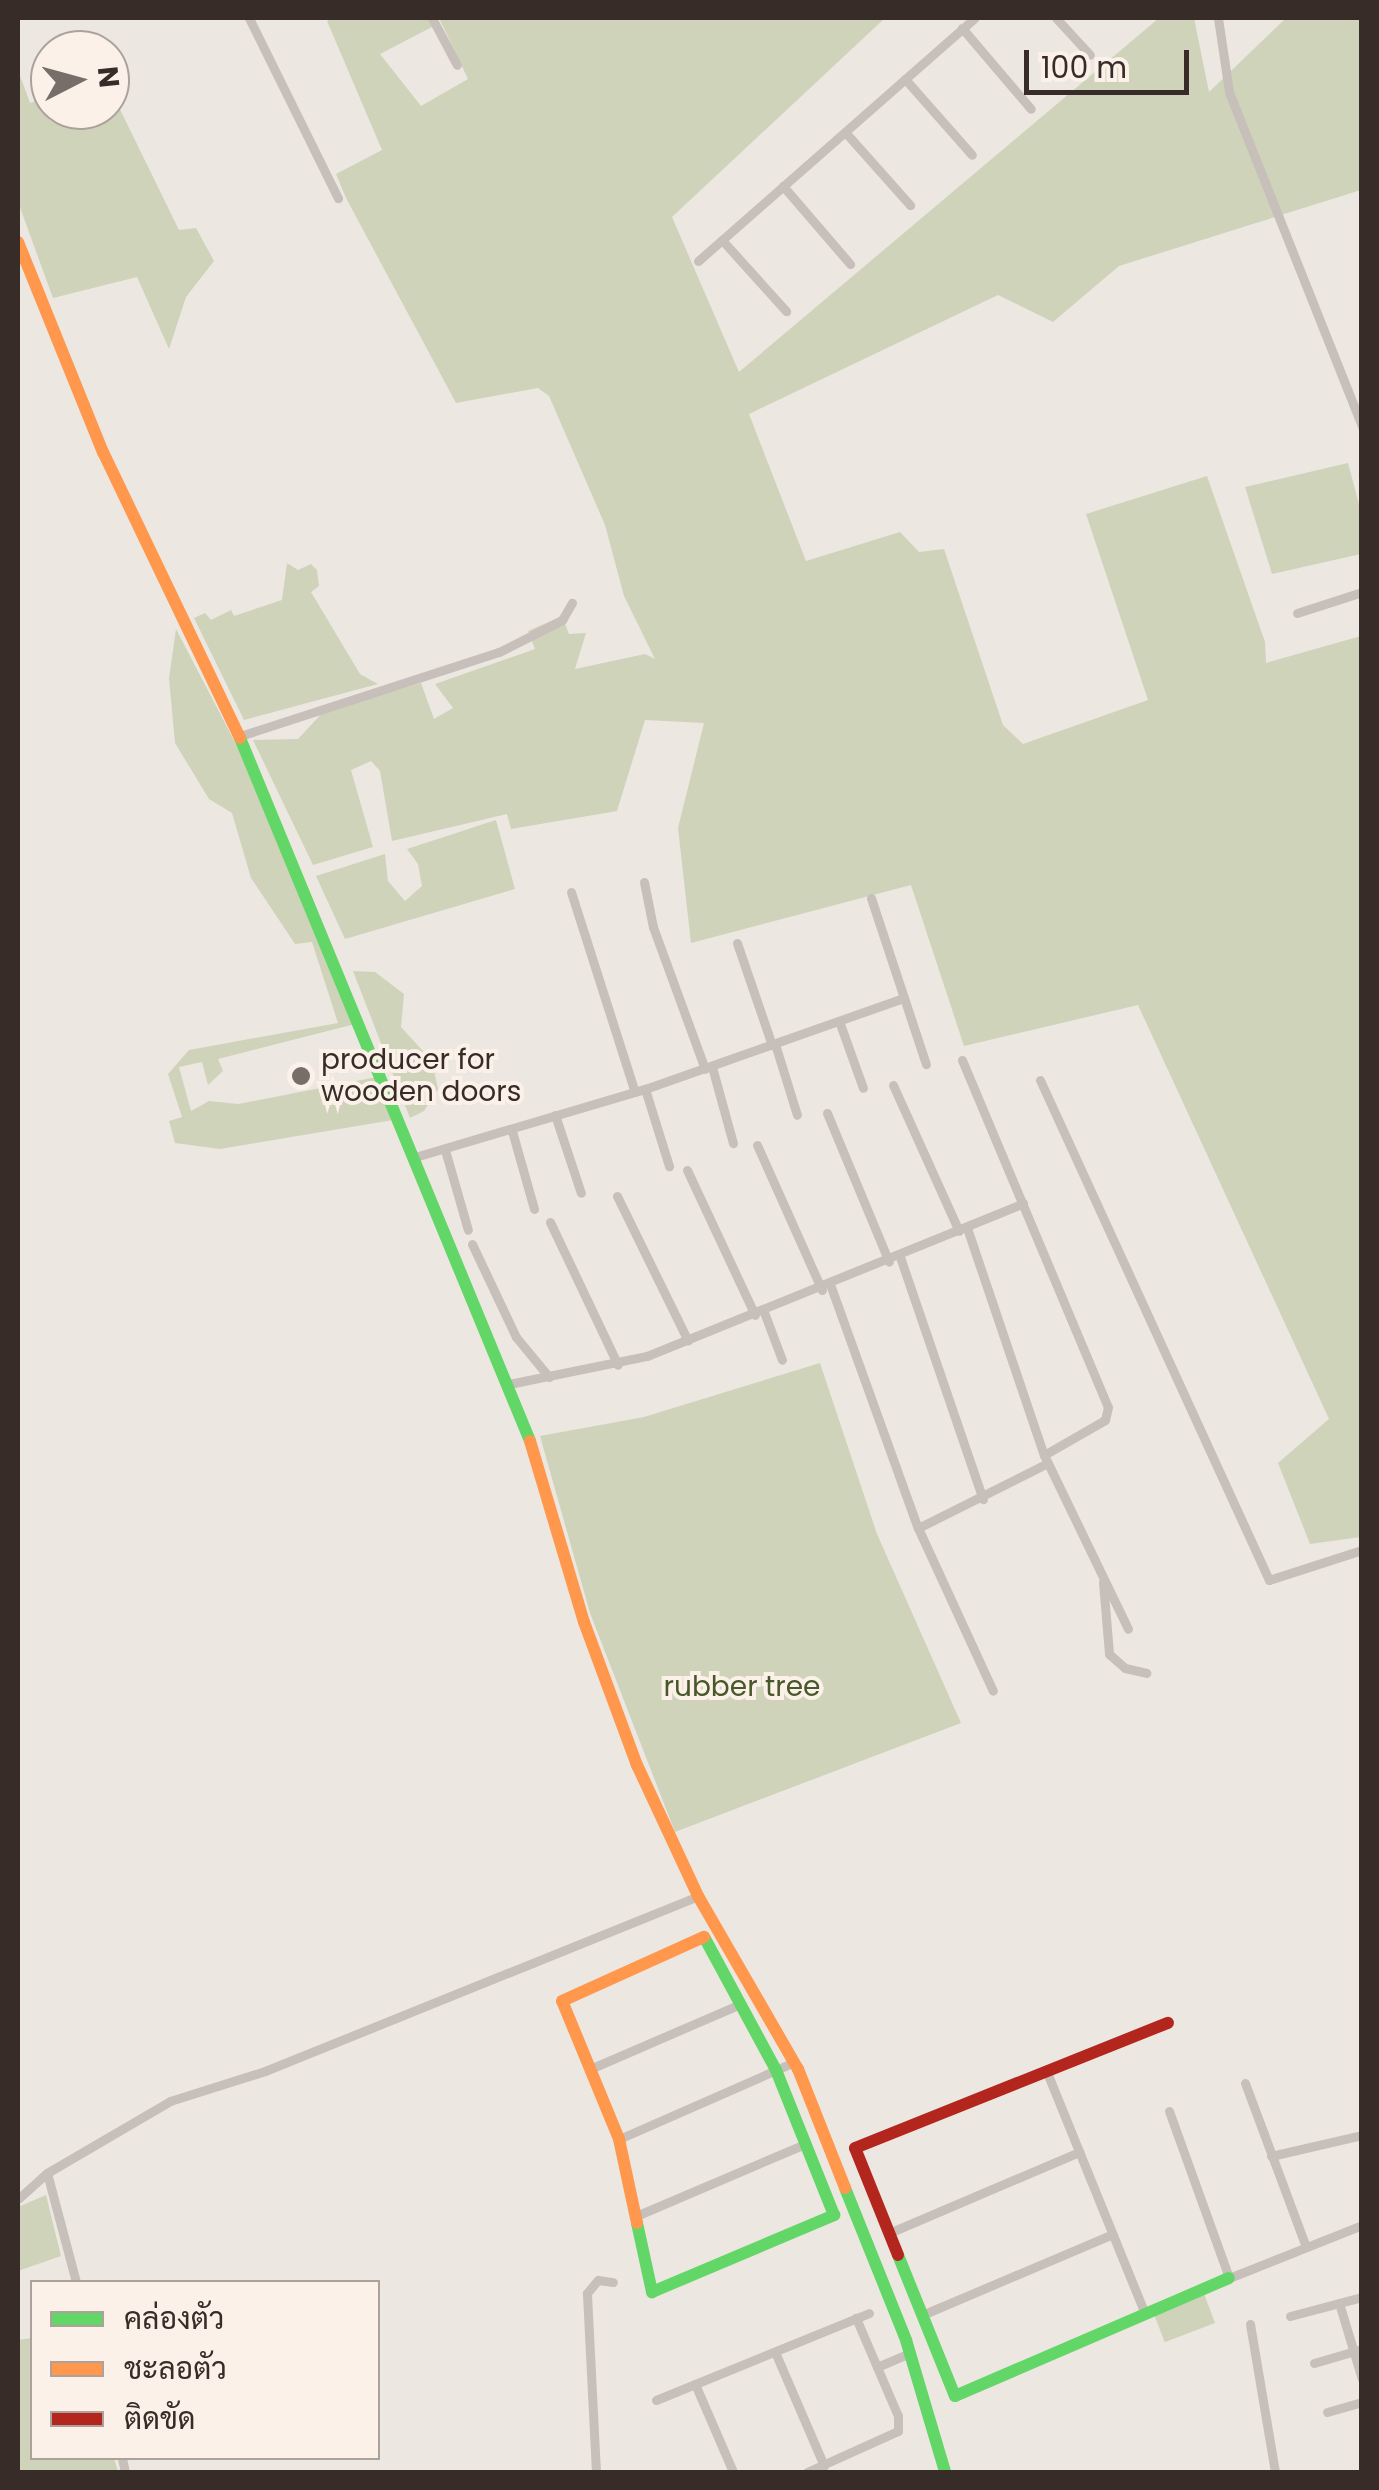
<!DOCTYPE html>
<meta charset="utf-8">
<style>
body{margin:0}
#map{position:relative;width:1379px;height:2490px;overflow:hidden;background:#ede7e1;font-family:Poppins,Sarabun,sans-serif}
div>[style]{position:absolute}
.green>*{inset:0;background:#cfd3ba;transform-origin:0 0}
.street>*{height:9px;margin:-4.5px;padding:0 4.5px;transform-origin:4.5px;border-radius:4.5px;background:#c7bfb9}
.fast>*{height:12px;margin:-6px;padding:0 6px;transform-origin:6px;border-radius:6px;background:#63d668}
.slow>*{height:12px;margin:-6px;padding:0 6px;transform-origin:6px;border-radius:6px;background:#ff974d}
.jam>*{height:12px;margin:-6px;padding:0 6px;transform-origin:6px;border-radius:6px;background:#b3261e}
.dots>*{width:28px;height:28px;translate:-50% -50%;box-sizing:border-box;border:5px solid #fbf1e8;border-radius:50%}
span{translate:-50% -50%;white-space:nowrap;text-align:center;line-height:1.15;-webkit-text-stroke:8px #fbf1e8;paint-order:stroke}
.poi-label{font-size:28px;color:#382c28}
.left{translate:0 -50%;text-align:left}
.park-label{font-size:28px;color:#49582a}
.frame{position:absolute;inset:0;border:20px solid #382c28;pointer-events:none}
.legend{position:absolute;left:30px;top:2280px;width:350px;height:180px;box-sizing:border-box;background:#fbf1e8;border:2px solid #ada29b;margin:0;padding:12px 18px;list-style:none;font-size:30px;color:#382c28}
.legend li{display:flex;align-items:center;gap:20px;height:50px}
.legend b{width:50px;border:2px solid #ada29b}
.north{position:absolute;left:30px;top:30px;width:100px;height:100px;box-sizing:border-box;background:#fbf1e8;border:2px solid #ada29b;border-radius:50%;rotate:84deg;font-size:28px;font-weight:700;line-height:40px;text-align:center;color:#382c28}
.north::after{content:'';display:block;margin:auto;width:35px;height:45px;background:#776d69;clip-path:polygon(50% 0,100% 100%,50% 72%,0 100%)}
.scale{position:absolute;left:1024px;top:50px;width:165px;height:45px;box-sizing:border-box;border:5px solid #382c28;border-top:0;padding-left:12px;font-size:30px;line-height:35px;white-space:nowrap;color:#382c28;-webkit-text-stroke:8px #fbf1e8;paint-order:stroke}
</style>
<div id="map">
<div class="green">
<div style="clip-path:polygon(334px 18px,429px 18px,434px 26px,380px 54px,421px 106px,468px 79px,439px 18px,885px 18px,672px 217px,739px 372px,1159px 18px,1194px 18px,1209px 92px,1286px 18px,1361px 18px,1361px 190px,1119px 266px,1053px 322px,998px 295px,749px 414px,806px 561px,900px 532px,919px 552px,944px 549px,1003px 725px,1023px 744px,1148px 700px,1086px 514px,1207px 476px,1265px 642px,1266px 663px,1361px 636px,1361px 1537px,1310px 1544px,1278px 1463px,1329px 1419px,1138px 1005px,964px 1046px,911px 885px,691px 943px,678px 828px,704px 723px,645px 720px,617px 811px,511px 829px,507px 814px,392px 841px,380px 771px,371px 761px,351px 770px,373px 847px,313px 865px,253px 740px,298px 739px,324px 711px,421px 683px,434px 719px,453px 708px,435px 684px,535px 649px,528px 631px,562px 616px,569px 634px,586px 633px,575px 669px,645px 654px,655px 659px,624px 596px,605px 525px,549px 396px,538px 388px,456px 403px,346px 198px,336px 174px,382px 150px,327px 21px)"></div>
<div style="clip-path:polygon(18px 70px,30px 103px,50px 96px,50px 110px,110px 110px,110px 89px,179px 230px,196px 228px,214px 261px,186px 297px,169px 349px,137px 277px,53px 298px,18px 202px)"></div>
<div style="clip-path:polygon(1348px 463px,1361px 512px,1361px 554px,1272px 574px,1245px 487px)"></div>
<div style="clip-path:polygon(287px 563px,298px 570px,311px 564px,317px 570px,319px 586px,311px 592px,360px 674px,378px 684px,244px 720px,194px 618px,205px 613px,211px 620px,231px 610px,234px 616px,282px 600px)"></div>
<div style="clip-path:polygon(176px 629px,238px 748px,355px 1024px,218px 1059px,223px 1071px,208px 1085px,202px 1062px,179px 1067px,191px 1111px,209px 1101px,238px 1104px,377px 1077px,393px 1120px,220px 1149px,175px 1143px,169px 1121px,182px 1117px,168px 1074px,189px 1050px,338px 1023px,312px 942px,295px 944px,251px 878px,232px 813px,209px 799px,175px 743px,169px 678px)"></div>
<div style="clip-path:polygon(496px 820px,515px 889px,345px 939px,316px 876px,385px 854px,388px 881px,405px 901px,422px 886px,418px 864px,407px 849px)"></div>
<div style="clip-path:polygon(353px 971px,375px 972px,404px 994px,401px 1027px,432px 1061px,438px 1089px,424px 1111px,410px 1118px)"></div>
<div style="clip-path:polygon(820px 1363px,877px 1534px,961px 1723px,675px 1832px,590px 1613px,540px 1436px,644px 1417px)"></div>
<div style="clip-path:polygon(46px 2195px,61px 2256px,18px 2271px,18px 2207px)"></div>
<div style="left:1204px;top:2294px;width:31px;height:54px;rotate:69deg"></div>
<div style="clip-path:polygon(32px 2338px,32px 2458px,114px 2458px,118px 2472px,18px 2472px,18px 2340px)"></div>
</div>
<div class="street">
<div style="left:249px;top:18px;width:201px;rotate:63.7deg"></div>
<div style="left:432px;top:18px;width:53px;rotate:62deg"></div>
<div style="left:1056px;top:18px;width:50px;rotate:47.4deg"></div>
<div style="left:1218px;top:18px;width:75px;rotate:81.5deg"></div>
<div style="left:1229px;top:92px;width:360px;rotate:68.3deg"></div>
<div style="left:962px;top:28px;width:106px;rotate:49.6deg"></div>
<div style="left:905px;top:79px;width:101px;rotate:48.6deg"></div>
<div style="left:845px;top:132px;width:98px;rotate:48.3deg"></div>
<div style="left:783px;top:186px;width:103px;rotate:49.3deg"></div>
<div style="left:722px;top:240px;width:96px;rotate:48deg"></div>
<div style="left:698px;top:261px;width:368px;rotate:-41.3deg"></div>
<div style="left:1297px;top:613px;width:68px;rotate:-17.9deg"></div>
<div style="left:240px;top:736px;width:272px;rotate:-18deg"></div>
<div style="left:499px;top:652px;width:71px;rotate:-26.9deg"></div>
<div style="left:562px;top:620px;width:20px;rotate:-60deg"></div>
<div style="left:644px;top:882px;width:46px;rotate:78.7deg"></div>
<div style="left:653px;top:927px;width:151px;rotate:69.9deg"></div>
<div style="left:571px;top:892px;width:210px;rotate:72.3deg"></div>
<div style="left:871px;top:898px;width:175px;rotate:71.7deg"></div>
<div style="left:737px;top:943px;width:108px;rotate:71.1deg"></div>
<div style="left:839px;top:1021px;width:71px;rotate:70.3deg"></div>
<div style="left:775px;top:1044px;width:74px;rotate:72.8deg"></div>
<div style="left:962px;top:1060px;width:376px;rotate:67.2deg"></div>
<div style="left:1108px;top:1407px;width:13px;rotate:103deg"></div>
<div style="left:1105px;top:1420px;width:70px;rotate:150.2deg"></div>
<div style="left:712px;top:1067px;width:79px;rotate:74.6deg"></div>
<div style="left:1040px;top:1080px;width:550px;rotate:65.39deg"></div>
<div style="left:1269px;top:1580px;width:98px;rotate:-17.9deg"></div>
<div style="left:893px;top:1085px;width:160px;rotate:65.7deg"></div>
<div style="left:645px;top:1089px;width:81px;rotate:72.7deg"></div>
<div style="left:827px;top:1113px;width:161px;rotate:67.4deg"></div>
<div style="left:555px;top:1115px;width:82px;rotate:71.6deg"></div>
<div style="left:512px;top:1131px;width:81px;rotate:74.2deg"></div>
<div style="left:757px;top:1145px;width:159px;rotate:65.9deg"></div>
<div style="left:445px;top:1150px;width:83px;rotate:74deg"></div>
<div style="left:415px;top:1157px;width:240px;rotate:-16.5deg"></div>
<div style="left:645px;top:1089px;width:274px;rotate:-19.4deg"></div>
<div style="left:687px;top:1170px;width:160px;rotate:64.9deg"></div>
<div style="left:617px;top:1196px;width:161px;rotate:63.9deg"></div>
<div style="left:550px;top:1222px;width:158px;rotate:64.6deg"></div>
<div style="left:967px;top:1228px;width:240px;rotate:71.3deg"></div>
<div style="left:1044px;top:1455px;width:193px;rotate:64.2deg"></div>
<div style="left:472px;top:1244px;width:103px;rotate:64.7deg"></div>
<div style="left:516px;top:1337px;width:52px;rotate:50.5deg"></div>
<div style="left:900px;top:1257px;width:256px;rotate:71.1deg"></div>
<div style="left:831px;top:1287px;width:256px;rotate:70.2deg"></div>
<div style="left:918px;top:1528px;width:179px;rotate:65.3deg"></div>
<div style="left:764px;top:1312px;width:51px;rotate:69.4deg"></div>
<div style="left:509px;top:1384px;width:141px;rotate:-11.5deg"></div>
<div style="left:647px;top:1356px;width:406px;rotate:-22.1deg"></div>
<div style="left:918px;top:1528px;width:145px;rotate:-26.6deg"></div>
<div style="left:1103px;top:1582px;width:72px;rotate:85.2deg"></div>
<div style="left:1109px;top:1654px;width:21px;rotate:41deg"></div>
<div style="left:1125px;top:1668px;width:22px;rotate:13deg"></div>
<div style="left:590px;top:2069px;width:163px;rotate:-23.4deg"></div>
<div style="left:1046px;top:2070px;width:263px;rotate:67.9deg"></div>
<div style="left:1245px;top:2083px;width:175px;rotate:69.6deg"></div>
<div style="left:1169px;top:2111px;width:177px;rotate:70.2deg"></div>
<div style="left:1229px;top:2278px;width:143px;rotate:-21.7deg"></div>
<div style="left:619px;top:2139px;width:191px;rotate:-23.7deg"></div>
<div style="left:1271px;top:2156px;width:93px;rotate:-13deg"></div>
<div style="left:47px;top:2173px;width:113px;rotate:75.1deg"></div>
<div style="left:18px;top:2199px;width:39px;rotate:-42deg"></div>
<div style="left:47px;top:2173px;width:143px;rotate:-30.3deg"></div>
<div style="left:170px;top:2101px;width:100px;rotate:-17.5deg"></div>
<div style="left:265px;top:2071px;width:467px;rotate:-22deg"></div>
<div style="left:636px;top:2216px;width:184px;rotate:-23.1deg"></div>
<div style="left:889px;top:2233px;width:207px;rotate:-23.1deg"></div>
<div style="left:1339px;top:2303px;width:79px;rotate:73.2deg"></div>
<div style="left:922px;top:2315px;width:207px;rotate:-23deg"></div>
<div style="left:1290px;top:2316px;width:74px;rotate:-14.8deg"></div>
<div style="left:1250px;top:2324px;width:150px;rotate:80.4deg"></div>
<div style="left:775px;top:2352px;width:124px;rotate:66.7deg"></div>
<div style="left:1314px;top:2363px;width:50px;rotate:-16.3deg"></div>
<div style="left:877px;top:2367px;width:36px;rotate:-23deg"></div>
<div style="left:695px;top:2384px;width:96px;rotate:66.6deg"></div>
<div style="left:656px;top:2400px;width:230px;rotate:-22.2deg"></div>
<div style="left:1327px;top:2412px;width:36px;rotate:-16deg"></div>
<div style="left:122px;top:2458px;width:14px;rotate:78deg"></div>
<div style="left:596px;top:2472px;width:179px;rotate:-92.9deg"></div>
<div style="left:587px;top:2293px;width:17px;rotate:-50deg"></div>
<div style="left:598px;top:2280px;width:15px;rotate:8deg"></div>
<div style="left:807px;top:2472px;width:100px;rotate:-24.3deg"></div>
<div style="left:898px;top:2431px;width:15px;rotate:-90deg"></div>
<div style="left:898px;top:2416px;width:107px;rotate:-113.2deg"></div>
</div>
<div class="fast">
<div style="left:240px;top:738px;width:760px;rotate:67.58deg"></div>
<div style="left:845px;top:2188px;width:164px;rotate:68.1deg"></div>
<div style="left:906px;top:2340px;width:138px;rotate:73.5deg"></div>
<div style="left:637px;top:2223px;width:71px;rotate:77.7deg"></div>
<div style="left:652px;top:2292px;width:198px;rotate:-22.9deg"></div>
<div style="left:834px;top:2215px;width:156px;rotate:-111.8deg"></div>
<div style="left:776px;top:2070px;width:151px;rotate:-118.4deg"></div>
<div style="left:898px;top:2255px;width:152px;rotate:68deg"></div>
<div style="left:955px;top:2396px;width:298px;rotate:-23.3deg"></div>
</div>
<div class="slow">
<div style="left:18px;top:242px;width:227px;rotate:68deg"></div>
<div style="left:103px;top:452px;width:317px;rotate:64.4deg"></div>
<div style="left:530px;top:1441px;width:189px;rotate:73.4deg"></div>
<div style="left:584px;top:1622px;width:153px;rotate:69.7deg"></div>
<div style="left:637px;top:1765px;width:145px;rotate:65deg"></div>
<div style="left:698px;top:1896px;width:200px;rotate:60deg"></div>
<div style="left:798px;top:2069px;width:128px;rotate:68.4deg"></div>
<div style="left:637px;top:2223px;width:86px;rotate:-102.1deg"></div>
<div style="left:619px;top:2139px;width:149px;rotate:-112.4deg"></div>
<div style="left:562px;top:2001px;width:156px;rotate:-24.3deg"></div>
</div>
<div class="jam">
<div style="left:898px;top:2255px;width:115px;rotate:-111.9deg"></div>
<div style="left:855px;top:2148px;width:337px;rotate:-21.8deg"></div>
</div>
<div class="dots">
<div style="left:301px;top:1076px;background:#776d69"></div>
</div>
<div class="poi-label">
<span class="left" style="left:321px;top:1076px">producer for<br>wooden doors</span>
</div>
<div class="park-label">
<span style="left:742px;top:1687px">rubber tree</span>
</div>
<div class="frame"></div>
<ul class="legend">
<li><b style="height:12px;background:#63d668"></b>คล่องตัว</li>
<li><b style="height:12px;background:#ff974d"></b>ชะลอตัว</li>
<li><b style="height:12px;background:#b3261e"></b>ติดขัด</li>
</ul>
<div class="north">N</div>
<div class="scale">100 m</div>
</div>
